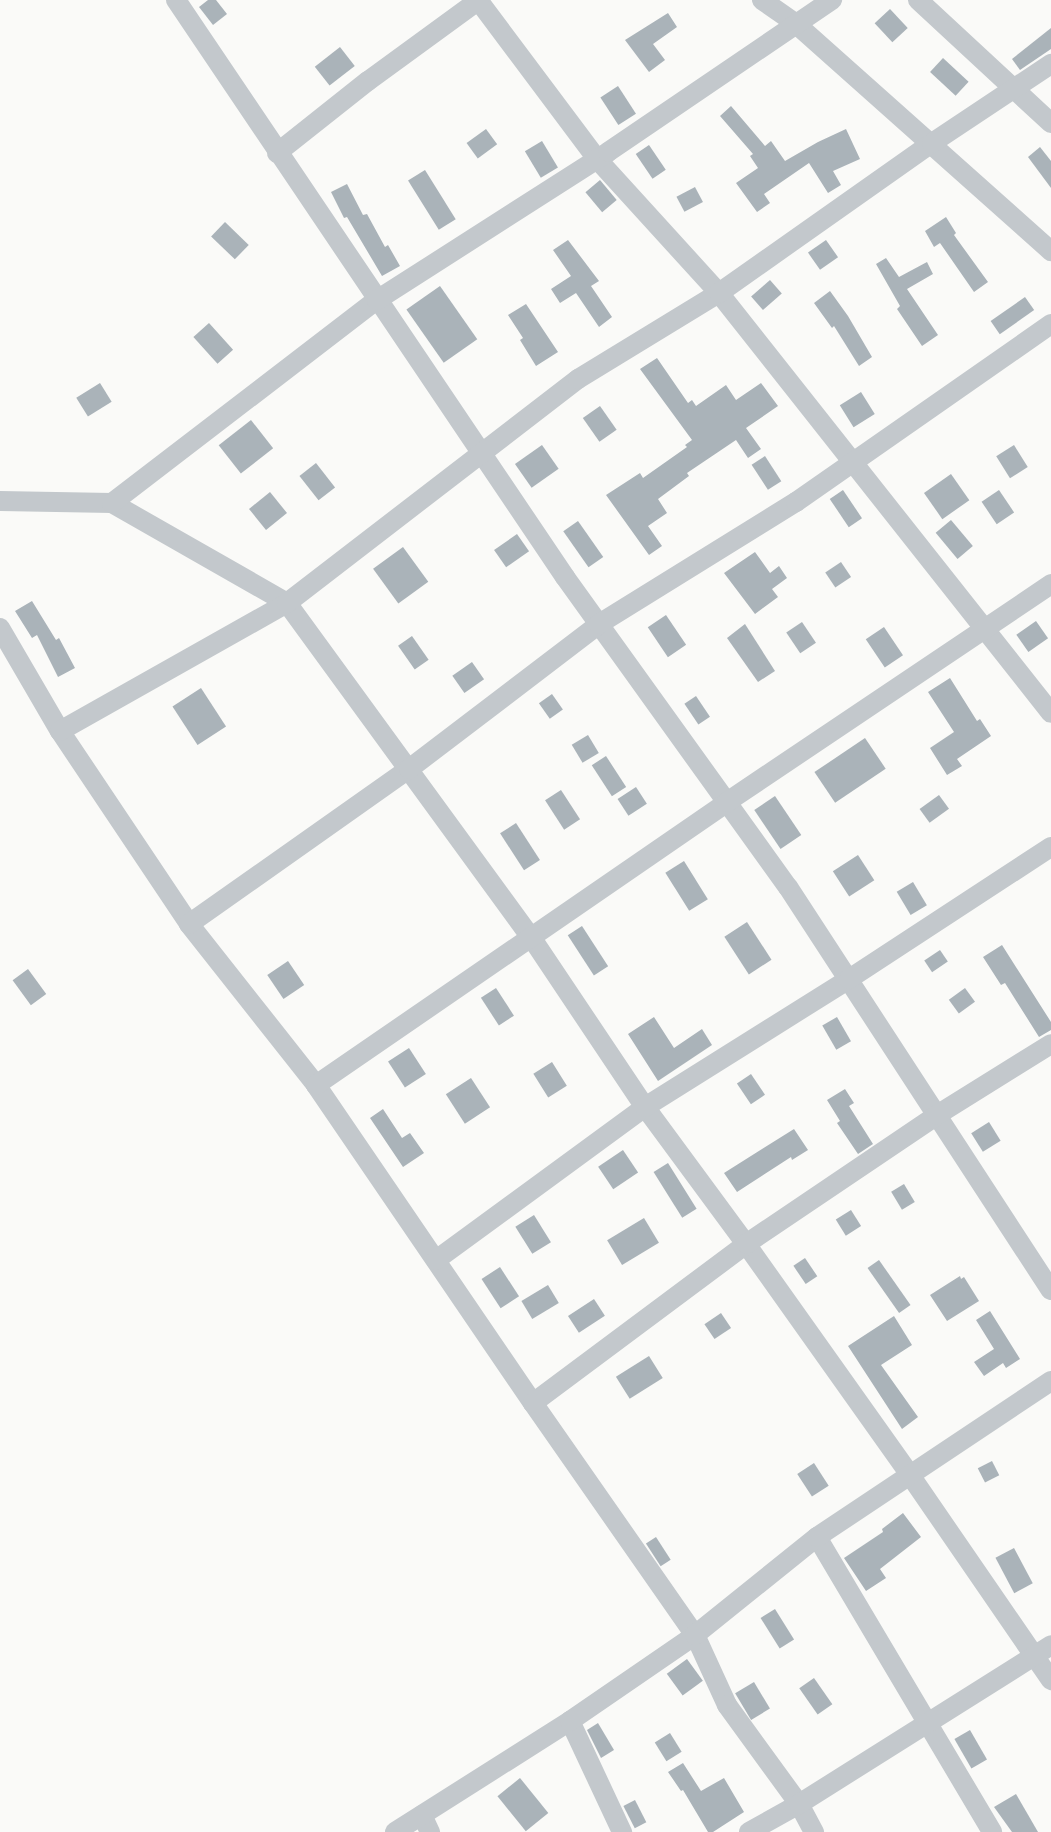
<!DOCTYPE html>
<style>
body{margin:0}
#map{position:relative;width:1051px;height:1832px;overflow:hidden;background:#fafaf8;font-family:Figtree,sans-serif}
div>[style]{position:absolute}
.building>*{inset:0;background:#aab3b9;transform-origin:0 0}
.street>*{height:20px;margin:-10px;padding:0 10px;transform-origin:10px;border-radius:10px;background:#c3c8cc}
span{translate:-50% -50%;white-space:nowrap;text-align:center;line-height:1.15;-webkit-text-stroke:5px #fff;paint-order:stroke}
</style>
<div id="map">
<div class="building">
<div style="clip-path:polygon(208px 0,216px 0,227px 14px,213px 25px,199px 7px)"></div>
<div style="left:890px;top:9px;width:26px;height:21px;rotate:47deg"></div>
<div style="clip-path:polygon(668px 13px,677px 27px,653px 44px,665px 60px,649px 72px,625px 40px)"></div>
<div style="clip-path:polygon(1051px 28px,1051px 49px,1020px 70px,1012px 59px)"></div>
<div style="left:340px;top:47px;width:24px;height:32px;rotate:52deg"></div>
<div style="left:943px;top:58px;width:35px;height:19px;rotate:43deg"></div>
<div style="left:618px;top:86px;width:33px;height:21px;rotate:57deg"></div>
<div style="clip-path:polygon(731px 106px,765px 146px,771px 141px,785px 161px,818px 142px,846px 129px,860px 159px,833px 171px,841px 185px,828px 193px,809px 163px,764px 194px,770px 203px,757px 212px,736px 183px,758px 168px,750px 156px,753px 154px,720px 116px)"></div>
<div style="left:486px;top:129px;width:19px;height:24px;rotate:54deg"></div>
<div style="left:542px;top:141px;width:31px;height:20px;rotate:59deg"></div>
<div style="left:649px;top:145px;width:30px;height:16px;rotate:56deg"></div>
<div style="clip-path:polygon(1040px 147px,1051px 161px,1051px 188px,1028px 157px)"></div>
<div style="left:425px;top:170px;width:58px;height:20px;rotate:58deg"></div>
<div style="left:600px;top:180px;width:26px;height:19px;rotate:50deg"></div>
<div style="clip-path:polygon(347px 184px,363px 215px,367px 214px,385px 247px,388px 245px,400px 266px,382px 276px,347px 217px,344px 218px,331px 192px)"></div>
<div style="left:695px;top:187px;width:17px;height:21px;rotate:62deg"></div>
<div style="clip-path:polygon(946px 217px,956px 233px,954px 235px,988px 282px,974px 292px,940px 243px,934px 247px,925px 231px)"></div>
<div style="left:225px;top:222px;width:33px;height:20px;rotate:44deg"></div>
<div style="clip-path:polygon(568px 240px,599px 281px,591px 286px,612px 317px,599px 327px,576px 293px,560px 303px,551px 289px,571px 276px,553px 250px)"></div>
<div style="left:826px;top:240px;width:21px;height:22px;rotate:55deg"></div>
<div style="clip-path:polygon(886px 258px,899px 277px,927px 262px,933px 274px,907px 289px,938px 335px,922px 346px,897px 309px,900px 306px,876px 264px)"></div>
<div style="left:770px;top:280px;width:18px;height:25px;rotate:49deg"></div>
<div style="left:440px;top:286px;width:65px;height:41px;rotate:55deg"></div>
<div style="clip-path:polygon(830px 291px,848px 316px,872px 357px,859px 366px,834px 326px,832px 328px,814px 303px)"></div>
<div style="left:1025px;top:297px;width:16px;height:42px;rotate:55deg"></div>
<div style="clip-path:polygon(526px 304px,558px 352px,536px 366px,520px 340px,523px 338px,508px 315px)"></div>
<div style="left:209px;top:323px;width:36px;height:21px;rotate:48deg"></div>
<div style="clip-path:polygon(657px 358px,688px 403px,692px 400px,696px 406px,726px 385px,736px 400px,761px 383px,778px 406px,746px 428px,761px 449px,748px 458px,736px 440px,687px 473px,689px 476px,658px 499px,667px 513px,648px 526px,662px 546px,649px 555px,606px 495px,640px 473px,643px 478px,687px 447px,685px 445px,692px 440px,640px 369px)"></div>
<div style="left:100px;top:383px;width:22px;height:28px;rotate:58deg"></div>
<div style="left:861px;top:392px;width:26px;height:25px;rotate:58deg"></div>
<div style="left:600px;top:406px;width:29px;height:21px;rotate:55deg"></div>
<div style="left:251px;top:420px;width:36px;height:41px;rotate:52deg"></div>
<div style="left:542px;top:445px;width:29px;height:33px;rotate:55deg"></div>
<div style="left:1014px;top:445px;width:26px;height:21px;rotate:58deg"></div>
<div style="left:765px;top:456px;width:30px;height:16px;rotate:57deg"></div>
<div style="left:316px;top:463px;width:31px;height:21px;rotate:52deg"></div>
<div style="left:951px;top:474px;width:32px;height:33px;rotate:55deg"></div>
<div style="left:843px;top:490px;width:34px;height:16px;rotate:56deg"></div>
<div style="left:999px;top:490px;width:27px;height:21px;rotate:56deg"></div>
<div style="left:270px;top:492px;width:27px;height:27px;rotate:51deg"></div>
<div style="left:951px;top:520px;width:34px;height:20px;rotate:50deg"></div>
<div style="left:578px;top:521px;width:44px;height:18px;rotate:55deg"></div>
<div style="left:517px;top:534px;width:21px;height:28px;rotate:55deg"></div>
<div style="left:403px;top:547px;width:43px;height:37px;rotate:54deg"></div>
<div style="clip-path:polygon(755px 552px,770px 573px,779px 566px,787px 578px,772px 589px,778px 597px,755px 614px,724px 573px)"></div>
<div style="left:841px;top:562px;width:18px;height:19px;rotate:56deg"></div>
<div style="clip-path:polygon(32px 601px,56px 640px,59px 638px,75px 668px,58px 677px,37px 635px,32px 638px,15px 611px)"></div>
<div style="left:666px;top:615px;width:36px;height:22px;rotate:56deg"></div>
<div style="left:1036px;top:621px;width:21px;height:24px;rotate:55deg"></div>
<div style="left:802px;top:622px;width:25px;height:19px;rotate:56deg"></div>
<div style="clip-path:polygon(745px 624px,775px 671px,758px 682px,727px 638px)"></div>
<div style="left:884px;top:627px;width:34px;height:22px;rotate:56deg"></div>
<div style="left:412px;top:636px;width:29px;height:17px;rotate:55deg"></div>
<div style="left:472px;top:662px;width:21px;height:24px;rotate:55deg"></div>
<div style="clip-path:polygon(950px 678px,977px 721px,980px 719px,991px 736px,957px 759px,962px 766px,947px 775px,930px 748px,954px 732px,928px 692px)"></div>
<div style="left:201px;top:688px;width:46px;height:34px;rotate:57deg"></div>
<div style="left:552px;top:694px;width:19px;height:16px;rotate:55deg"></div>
<div style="left:696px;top:696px;width:25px;height:14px;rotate:56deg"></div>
<div style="left:588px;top:735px;width:21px;height:19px;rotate:59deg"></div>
<div style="left:865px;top:738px;width:37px;height:61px;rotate:56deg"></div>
<div style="left:606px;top:756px;width:37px;height:17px;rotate:57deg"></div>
<div style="left:636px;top:787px;width:20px;height:22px;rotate:57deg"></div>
<div style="left:561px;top:790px;width:35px;height:19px;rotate:57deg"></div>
<div style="left:939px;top:795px;width:17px;height:24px;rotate:54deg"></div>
<div style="left:775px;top:796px;width:47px;height:25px;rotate:56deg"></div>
<div style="left:516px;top:823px;width:44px;height:19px;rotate:57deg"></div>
<div style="left:858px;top:855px;width:30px;height:30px;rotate:57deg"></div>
<div style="left:684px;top:861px;width:45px;height:22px;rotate:58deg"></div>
<div style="left:913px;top:882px;width:27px;height:19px;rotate:59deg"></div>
<div style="left:747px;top:922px;width:45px;height:27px;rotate:57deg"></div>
<div style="left:582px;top:926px;width:48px;height:17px;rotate:57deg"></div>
<div style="clip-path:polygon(1002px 945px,1051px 1022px,1051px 1030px,1039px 1037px,1005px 983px,1001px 985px,983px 957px)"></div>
<div style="left:940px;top:950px;width:14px;height:19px;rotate:56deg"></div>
<div style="left:288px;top:961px;width:29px;height:25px;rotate:56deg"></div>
<div style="left:28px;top:969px;width:31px;height:19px;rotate:54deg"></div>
<div style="left:496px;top:988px;width:33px;height:18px;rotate:57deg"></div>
<div style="left:965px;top:988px;width:17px;height:20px;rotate:54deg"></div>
<div style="clip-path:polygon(654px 1017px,674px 1048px,702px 1029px,712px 1045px,658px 1081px,628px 1034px)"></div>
<div style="left:837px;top:1017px;width:28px;height:17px;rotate:60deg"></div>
<div style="left:409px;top:1048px;width:31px;height:25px;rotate:57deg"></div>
<div style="left:552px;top:1062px;width:28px;height:22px;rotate:58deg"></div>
<div style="left:751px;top:1074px;width:25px;height:17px;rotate:56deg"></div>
<div style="left:471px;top:1078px;width:35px;height:30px;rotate:57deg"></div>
<div style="clip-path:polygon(845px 1089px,854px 1103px,849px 1106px,873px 1144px,858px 1154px,837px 1123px,840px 1121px,827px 1100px)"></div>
<div style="clip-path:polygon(383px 1109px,402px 1138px,410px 1133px,424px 1153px,403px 1167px,370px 1118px)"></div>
<div style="left:989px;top:1122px;width:22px;height:21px;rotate:58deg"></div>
<div style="clip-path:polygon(794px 1129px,808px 1150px,792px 1160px,791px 1157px,737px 1192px,724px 1173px)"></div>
<div style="left:623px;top:1150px;width:27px;height:30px;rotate:56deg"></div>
<div style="left:668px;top:1163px;width:54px;height:17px;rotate:58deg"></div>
<div style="left:904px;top:1184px;width:21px;height:15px;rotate:59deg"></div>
<div style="left:851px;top:1210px;width:19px;height:18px;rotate:58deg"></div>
<div style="left:534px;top:1215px;width:32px;height:22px;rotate:58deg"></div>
<div style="left:644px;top:1218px;width:29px;height:43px;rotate:59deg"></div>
<div style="left:805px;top:1258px;width:22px;height:14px;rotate:56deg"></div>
<div style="left:879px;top:1260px;width:55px;height:14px;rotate:55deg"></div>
<div style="left:500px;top:1267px;width:35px;height:22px;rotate:57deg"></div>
<div style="clip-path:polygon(960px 1276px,961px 1279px,964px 1277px,979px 1301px,947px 1321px,930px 1295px)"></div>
<div style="left:548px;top:1285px;width:21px;height:31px;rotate:59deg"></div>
<div style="left:594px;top:1299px;width:20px;height:31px;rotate:57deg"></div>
<div style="clip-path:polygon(990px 1311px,1020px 1359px,1006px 1368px,1003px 1363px,984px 1376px,974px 1362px,994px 1349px,976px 1320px)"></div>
<div style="left:721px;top:1313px;width:18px;height:20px;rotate:56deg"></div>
<div style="clip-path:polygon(894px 1316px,912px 1345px,881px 1365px,918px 1417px,902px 1429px,848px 1346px)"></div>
<div style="left:649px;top:1356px;width:26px;height:39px;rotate:58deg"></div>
<div style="left:992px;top:1461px;width:16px;height:16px;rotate:63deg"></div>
<div style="left:814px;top:1463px;width:27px;height:20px;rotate:57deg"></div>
<div style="clip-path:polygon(903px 1513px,921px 1537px,880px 1569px,886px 1578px,866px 1591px,844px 1558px,883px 1532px,882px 1529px)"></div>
<div style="left:656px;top:1537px;width:27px;height:12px;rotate:57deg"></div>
<div style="left:1014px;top:1548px;width:40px;height:21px;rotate:62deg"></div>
<div style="left:775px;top:1609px;width:36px;height:17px;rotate:58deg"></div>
<div style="left:687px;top:1659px;width:27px;height:25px;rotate:54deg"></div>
<div style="left:814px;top:1678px;width:32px;height:18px;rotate:55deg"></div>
<div style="left:754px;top:1682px;width:31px;height:22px;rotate:59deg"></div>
<div style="clip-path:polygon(598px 1723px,614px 1750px,601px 1758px,587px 1730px)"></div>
<div style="left:970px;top:1730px;width:34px;height:18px;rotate:60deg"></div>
<div style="left:670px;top:1733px;width:22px;height:18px;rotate:58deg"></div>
<div style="clip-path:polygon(683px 1763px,701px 1791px,724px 1778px,744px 1812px,713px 1832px,708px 1832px,683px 1790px,681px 1791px,668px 1772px)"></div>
<div style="left:520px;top:1778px;width:45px;height:29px;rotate:51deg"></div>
<div style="clip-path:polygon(1016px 1794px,1038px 1832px,1012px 1832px,994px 1807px)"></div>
<div style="left:635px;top:1800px;width:25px;height:13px;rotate:63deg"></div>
</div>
<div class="street">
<div style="left:176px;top:0;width:696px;rotate:56.01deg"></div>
<div style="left:565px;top:577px;width:382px;rotate:54.3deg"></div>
<div style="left:788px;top:887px;width:481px;rotate:56.9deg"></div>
<div style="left:478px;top:0;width:199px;rotate:53.2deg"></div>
<div style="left:597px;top:159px;width:181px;rotate:47.7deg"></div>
<div style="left:719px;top:293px;width:535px;rotate:51.67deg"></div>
<div style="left:762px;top:0;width:40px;rotate:34.9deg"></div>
<div style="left:795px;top:23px;width:343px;rotate:41.7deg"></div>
<div style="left:918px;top:0;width:181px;rotate:42.8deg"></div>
<div style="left:277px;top:153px;width:116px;rotate:-38.4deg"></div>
<div style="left:368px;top:81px;width:137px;rotate:-36.1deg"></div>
<div style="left:0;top:501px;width:112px;rotate:1deg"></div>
<div style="left:112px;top:503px;width:202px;rotate:29.7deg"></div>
<div style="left:287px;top:603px;width:414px;rotate:53.9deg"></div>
<div style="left:531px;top:937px;width:205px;rotate:56.2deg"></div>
<div style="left:645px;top:1107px;width:170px;rotate:53.6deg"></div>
<div style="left:746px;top:1244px;width:283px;rotate:54.6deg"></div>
<div style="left:910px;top:1475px;width:249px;rotate:55.5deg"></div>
<div style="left:112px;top:503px;width:334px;rotate:-37.5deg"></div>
<div style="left:377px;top:300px;width:274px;rotate:-32.6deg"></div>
<div style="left:608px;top:152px;width:271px;rotate:-34.2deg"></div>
<div style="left:0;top:628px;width:119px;rotate:59.8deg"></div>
<div style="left:60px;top:731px;width:232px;rotate:56.2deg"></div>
<div style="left:189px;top:924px;width:205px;rotate:51.7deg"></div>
<div style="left:316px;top:1085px;width:385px;rotate:55.7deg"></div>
<div style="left:533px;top:1403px;width:283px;rotate:55.1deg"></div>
<div style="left:695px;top:1635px;width:77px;rotate:65.4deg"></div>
<div style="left:727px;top:1705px;width:122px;rotate:54deg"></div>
<div style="left:799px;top:1804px;width:32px;rotate:62deg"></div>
<div style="left:60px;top:731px;width:261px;rotate:-29.4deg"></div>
<div style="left:287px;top:603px;width:367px;rotate:-37.6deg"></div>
<div style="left:578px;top:379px;width:165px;rotate:-31.4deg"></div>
<div style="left:719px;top:293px;width:261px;rotate:-35.2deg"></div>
<div style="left:932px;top:143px;width:143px;rotate:-33.6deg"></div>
<div style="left:189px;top:924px;width:269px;rotate:-35.2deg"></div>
<div style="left:409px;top:769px;width:239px;rotate:-37.3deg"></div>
<div style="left:599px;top:624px;width:232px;rotate:-31.8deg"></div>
<div style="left:796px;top:502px;width:311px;rotate:-34.9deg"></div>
<div style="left:316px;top:1085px;width:499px;rotate:-34.5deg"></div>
<div style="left:727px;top:802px;width:391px;rotate:-33.9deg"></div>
<div style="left:436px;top:1260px;width:259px;rotate:-36.2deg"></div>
<div style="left:645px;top:1107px;width:241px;rotate:-32.1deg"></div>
<div style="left:849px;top:979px;width:241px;rotate:-33.2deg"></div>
<div style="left:533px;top:1403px;width:266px;rotate:-36.7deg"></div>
<div style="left:746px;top:1244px;width:230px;rotate:-34deg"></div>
<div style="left:937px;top:1115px;width:134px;rotate:-31.9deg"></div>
<div style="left:817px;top:1537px;width:343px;rotate:59.3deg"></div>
<div style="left:570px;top:1721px;width:123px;rotate:64.9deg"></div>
<div style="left:422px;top:1815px;width:19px;rotate:65deg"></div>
<div style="left:395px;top:1832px;width:207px;rotate:-32.4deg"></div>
<div style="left:570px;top:1721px;width:152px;rotate:-34.5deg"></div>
<div style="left:695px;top:1635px;width:156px;rotate:-38.8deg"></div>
<div style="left:817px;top:1537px;width:281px;rotate:-33.7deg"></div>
<div style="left:749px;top:1832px;width:57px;rotate:-29.2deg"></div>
<div style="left:799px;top:1804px;width:298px;rotate:-32.2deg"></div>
</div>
</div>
